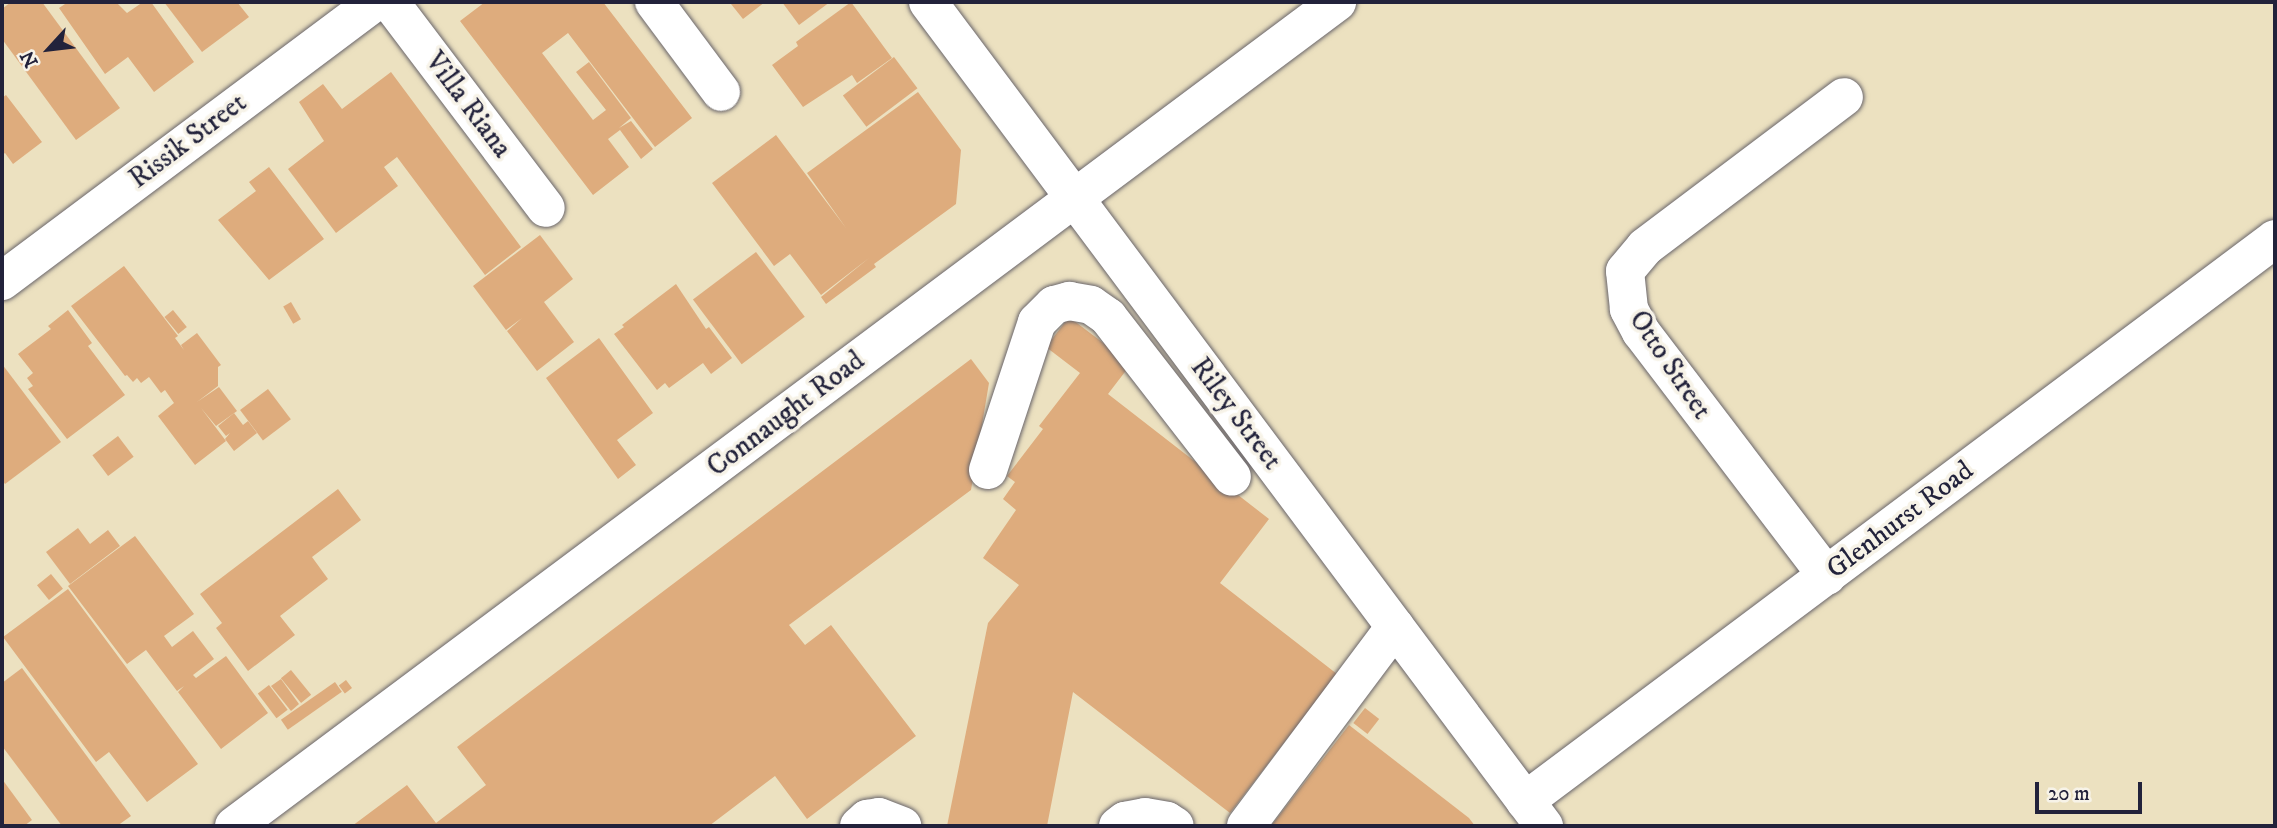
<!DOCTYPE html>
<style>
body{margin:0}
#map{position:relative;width:2277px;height:828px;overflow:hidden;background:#ece1c0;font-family:"IM FELL DW Pica",serif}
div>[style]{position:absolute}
.building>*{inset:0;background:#deac7d;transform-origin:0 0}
.roads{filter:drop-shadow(0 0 2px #69656a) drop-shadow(0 0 2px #69656a)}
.minor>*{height:38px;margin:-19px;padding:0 19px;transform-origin:19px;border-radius:19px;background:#fff}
span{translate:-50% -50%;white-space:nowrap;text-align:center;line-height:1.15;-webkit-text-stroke:7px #f7f3e8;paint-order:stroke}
.street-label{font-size:28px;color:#22223b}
.frame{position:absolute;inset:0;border:4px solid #22223b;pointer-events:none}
.north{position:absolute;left:14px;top:14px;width:70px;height:70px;-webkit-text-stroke:5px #f7f3e8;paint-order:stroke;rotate:243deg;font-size:19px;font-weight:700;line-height:28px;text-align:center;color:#22223b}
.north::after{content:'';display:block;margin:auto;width:24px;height:32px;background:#22223b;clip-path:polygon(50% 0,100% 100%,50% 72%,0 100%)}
.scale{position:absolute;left:2035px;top:782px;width:107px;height:32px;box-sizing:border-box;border:4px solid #22223b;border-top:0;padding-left:9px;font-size:21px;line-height:24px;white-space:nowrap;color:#22223b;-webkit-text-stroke:5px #f7f3e8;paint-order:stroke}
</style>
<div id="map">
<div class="building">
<div style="clip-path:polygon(11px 2px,42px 2px,120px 108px,76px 140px,2px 39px,2px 9px)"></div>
<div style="clip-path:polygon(68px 2px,116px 2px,127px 13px,143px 2px,151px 2px,194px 62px,154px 92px,128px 57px,105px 74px,59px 8px)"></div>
<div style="clip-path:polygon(164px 2px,237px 2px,249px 17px,202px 52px)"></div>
<div style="clip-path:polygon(485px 2px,603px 2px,692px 118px,655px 147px,568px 33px,542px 53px,593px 120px,606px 110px,576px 72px,589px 62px,631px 118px,619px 128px,631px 121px,653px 149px,641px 159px,620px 130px,608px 139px,629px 167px,593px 195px,460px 21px)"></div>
<div style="clip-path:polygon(734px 2px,765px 2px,743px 19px,731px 4px)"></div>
<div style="clip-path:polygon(782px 2px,830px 2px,799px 25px)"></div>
<div style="clip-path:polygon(851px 2px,892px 58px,857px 83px,852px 75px,803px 107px,772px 65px,798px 46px,796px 42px)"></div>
<div style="left:894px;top:57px;width:39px;height:64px;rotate:53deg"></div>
<div style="clip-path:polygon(391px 72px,521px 247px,485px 275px,397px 157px,384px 167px,398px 186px,336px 233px,288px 169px,324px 141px,299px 102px,323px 84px,342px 109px)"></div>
<div style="clip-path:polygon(918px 92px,961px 150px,956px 204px,874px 264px,876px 267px,826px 304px,821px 297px,869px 258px,821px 295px,790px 254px,774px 266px,712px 183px,776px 135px,846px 228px,807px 173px)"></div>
<div style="clip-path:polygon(6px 95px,42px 142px,13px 164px,5px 153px,2px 155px,2px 98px)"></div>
<div style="clip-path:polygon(269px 167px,324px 239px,269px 280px,218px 220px,256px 191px,249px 182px)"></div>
<div style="clip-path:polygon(540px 235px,573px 279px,544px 302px,574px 342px,537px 371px,507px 331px,522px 318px,506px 330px,473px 286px)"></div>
<div style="left:756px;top:252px;width:81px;height:79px;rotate:53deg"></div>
<div style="clip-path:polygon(124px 266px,178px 336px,175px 338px,184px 350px,181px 345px,197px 333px,221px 365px,218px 367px,218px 386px,197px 402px,219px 387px,237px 411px,216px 426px,201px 408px,226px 441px,195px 465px,158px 416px,174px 403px,165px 390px,161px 393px,149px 377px,141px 383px,137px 378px,133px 382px,127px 375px,125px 376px,71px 306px)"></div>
<div style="clip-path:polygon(676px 284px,706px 329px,709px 327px,732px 358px,711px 374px,703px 363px,669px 388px,665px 383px,657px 390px,614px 334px,624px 327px,622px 325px)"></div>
<div style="left:291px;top:302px;width:20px;height:9px;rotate:60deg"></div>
<div style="clip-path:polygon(68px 310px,92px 343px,88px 346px,125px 395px,67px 439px,28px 389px,33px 386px,27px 378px,33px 373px,18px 354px,51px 329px,48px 326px)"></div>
<div style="left:173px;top:310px;width:22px;height:11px;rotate:51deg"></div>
<div style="clip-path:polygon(1069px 317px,1131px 364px,1108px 394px,1269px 519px,1220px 583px,1337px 674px,1230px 813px,1073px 692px,1047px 826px,947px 826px,988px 623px,1019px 585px,983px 558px,1016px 510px,1003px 499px,1015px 482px,1007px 476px,1043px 429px,1039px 426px,1080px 373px,1046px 347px)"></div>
<div style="clip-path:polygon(599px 338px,653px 413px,617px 440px,636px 465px,618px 479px,546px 378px)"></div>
<div style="clip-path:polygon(971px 359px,989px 383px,971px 490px,789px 625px,805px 645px,831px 625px,916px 736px,807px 819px,775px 776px,709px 826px,352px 826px,407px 785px,436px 823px,486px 785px,457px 747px)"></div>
<div style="clip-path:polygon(2px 364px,61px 442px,5px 484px,2px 480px)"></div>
<div style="left:268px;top:389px;width:38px;height:35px;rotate:53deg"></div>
<div style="clip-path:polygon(234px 413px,243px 425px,248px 421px,257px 433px,234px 451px,225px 439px,230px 433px,226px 436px,218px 426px)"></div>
<div style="left:118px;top:436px;width:26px;height:32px;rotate:53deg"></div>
<div style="clip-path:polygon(338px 489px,361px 520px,312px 557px,328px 579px,280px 616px,295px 635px,248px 671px,216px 628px,222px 623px,200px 594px)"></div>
<div style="clip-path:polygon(78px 528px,90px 544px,108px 530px,120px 546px,70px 584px,46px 552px)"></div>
<div style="clip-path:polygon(135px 536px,194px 614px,164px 636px,172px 647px,193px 631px,214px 659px,193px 675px,196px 678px,226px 656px,268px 713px,221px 749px,178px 692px,184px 686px,177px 691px,146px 650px,127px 664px,68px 586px)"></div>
<div style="left:51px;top:574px;width:19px;height:18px;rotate:51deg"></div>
<div style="clip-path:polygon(68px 589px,198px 764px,147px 802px,109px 752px,96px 762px,3px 637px)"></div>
<div style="clip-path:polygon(22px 668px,131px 816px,117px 826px,62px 826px,2px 746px,2px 683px)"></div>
<div style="left:291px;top:670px;width:32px;height:13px;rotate:51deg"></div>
<div style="clip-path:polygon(281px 679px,299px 704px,291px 711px,271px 686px)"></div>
<div style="left:346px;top:680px;width:10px;height:9px;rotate:53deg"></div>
<div style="left:335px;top:682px;width:12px;height:66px;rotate:55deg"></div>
<div style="left:269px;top:685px;width:31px;height:14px;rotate:53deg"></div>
<div style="left:1365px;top:708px;width:18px;height:19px;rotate:38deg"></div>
<div style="clip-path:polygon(1349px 725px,1469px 818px,1475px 826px,1271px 826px)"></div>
<div style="clip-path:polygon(2px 779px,32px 820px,24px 826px,2px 826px)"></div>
</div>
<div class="roads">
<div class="minor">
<div style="left:390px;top:2px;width:258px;rotate:52.9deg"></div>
<div style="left:654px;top:2px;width:112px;rotate:53.3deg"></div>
<div style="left:928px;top:2px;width:1029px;rotate:53.22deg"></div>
<div style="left:2px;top:281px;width:466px;rotate:-36.8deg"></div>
<div style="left:988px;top:470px;width:156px;rotate:-71.7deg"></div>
<div style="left:1037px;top:322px;width:24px;rotate:-45deg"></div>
<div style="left:1054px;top:305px;width:16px;rotate:-15deg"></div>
<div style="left:1069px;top:301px;width:22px;rotate:10deg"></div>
<div style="left:1091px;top:305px;width:21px;rotate:35deg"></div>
<div style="left:1108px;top:317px;width:202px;rotate:52.2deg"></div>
<div style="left:1827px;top:576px;width:307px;rotate:-127.3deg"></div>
<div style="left:1641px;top:332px;width:26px;rotate:-118deg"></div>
<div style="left:1629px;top:309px;width:38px;rotate:-96deg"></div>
<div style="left:1625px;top:271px;width:31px;rotate:-50deg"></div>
<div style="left:1645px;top:247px;width:249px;rotate:-37deg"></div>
<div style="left:1525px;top:801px;width:937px;rotate:-36.85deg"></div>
<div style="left:234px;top:826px;width:1377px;rotate:-36.76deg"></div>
<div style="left:859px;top:826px;width:11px;rotate:-41deg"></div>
<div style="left:867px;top:819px;width:12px;rotate:-9deg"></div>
<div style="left:879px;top:817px;width:25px;rotate:21deg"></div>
<div style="left:1118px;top:826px;width:9px;rotate:-36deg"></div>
<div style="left:1125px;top:821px;width:20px;rotate:-11deg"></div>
<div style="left:1145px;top:817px;width:22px;rotate:10deg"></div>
<div style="left:1167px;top:821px;width:9px;rotate:32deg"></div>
<div style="left:1246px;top:826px;width:249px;rotate:-53.2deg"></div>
</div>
</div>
<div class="street-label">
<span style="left:468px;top:105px;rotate:53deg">Villa Riana</span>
<span style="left:188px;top:141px;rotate:-37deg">Rissik Street</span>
<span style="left:1670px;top:365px;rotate:56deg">Otto Street</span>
<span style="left:786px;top:414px;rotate:-37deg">Connaught Road</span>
<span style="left:1236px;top:414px;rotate:53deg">Riley Street</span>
<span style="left:1900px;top:520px;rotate:-37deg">Glenhurst Road</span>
</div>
<div class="frame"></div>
<div class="north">N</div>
<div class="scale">20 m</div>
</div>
